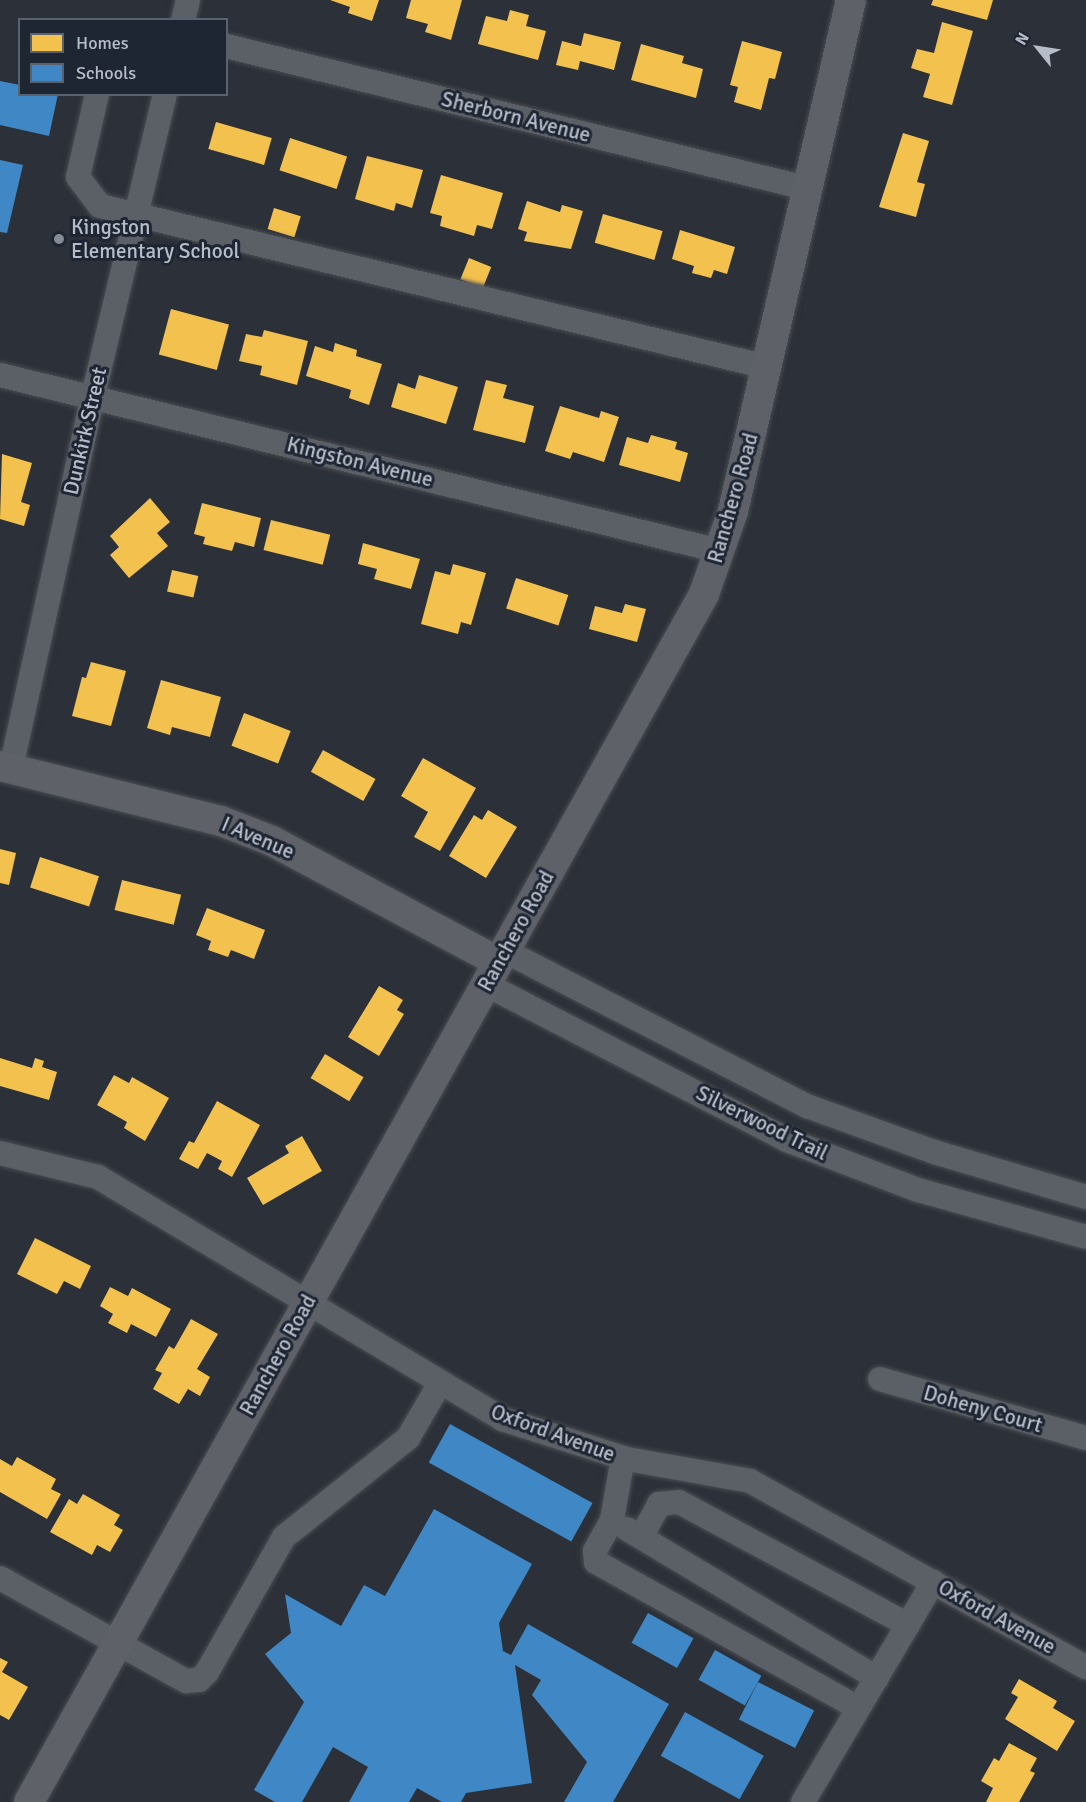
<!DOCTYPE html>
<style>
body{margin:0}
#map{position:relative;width:1086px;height:1802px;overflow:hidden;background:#2c3038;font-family:Signika,sans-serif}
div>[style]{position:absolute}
.homes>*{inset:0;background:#f2c14e;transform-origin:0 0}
.schools>*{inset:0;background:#3f88c5;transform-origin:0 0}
.roads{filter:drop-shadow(0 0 2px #494d52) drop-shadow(0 0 2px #494d52)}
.minor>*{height:24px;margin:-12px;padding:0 12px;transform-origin:12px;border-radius:12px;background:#5b5f66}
.major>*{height:30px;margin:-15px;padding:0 15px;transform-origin:15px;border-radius:15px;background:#5e6168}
.dots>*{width:16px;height:16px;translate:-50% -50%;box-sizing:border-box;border:3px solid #1f2633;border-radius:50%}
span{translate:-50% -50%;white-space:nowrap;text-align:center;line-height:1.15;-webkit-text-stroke:6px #1f2633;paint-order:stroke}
.street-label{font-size:21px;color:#b6bcc8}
.poi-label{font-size:21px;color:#b6bcc8}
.left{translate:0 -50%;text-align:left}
.legend{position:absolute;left:18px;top:18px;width:210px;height:78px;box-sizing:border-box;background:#1f2633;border:2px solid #5b626f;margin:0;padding:8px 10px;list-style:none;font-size:18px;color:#b6bcc8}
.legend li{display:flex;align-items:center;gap:12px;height:30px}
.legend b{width:30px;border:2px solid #5b626f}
.north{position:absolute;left:1008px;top:18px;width:60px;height:60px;-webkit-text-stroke:4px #1f2633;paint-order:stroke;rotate:300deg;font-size:16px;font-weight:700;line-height:24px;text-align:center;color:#b6bcc8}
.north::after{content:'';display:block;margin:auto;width:21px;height:27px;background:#b6bcc8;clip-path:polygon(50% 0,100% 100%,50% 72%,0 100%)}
</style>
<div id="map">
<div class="homes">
<div style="clip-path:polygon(330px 0,379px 0,372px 21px,348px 13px,350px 7px)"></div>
<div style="clip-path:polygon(411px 0,462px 0,451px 40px,425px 32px,428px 24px,406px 18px)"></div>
<div style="clip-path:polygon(933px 0,993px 0,987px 20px,931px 5px)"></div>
<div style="clip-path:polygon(510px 10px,529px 15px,526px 26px,546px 31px,538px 60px,478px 44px,486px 16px,507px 21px)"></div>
<div style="clip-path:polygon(942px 22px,973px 31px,952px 105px,923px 97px,930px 74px,911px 68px,917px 49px,934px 53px)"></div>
<div style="clip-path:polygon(584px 33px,621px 42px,614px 70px,580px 61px,578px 70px,556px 65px,562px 41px,581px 46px)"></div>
<div style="clip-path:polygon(742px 41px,782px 52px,775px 79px,769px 78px,761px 110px,734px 102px,738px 87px,730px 85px)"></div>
<div style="clip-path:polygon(641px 44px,684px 56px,682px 63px,703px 69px,696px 98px,631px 80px)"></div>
<div style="left:216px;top:122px;width:58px;height:28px;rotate:16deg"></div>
<div style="clip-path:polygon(903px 133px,929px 141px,917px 182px,925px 184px,916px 217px,879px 207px)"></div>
<div style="left:290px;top:138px;width:60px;height:34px;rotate:18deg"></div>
<div style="clip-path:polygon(367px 156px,423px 170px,412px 208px,396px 203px,394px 211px,355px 199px)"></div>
<div style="clip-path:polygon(441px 175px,503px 193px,492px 229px,477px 225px,474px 236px,440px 226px,442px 216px,430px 213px)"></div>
<div style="clip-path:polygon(527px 201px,560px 212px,562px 205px,583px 211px,571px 249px,524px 241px,527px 232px,518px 229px)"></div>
<div style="left:274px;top:208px;width:28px;height:22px;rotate:17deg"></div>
<div style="left:603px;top:214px;width:62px;height:30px;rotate:16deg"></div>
<div style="clip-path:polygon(680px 230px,735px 247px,727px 274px,714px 270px,711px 278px,692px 273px,694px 266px,672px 259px)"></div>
<div style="left:469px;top:258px;width:24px;height:23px;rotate:22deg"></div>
<div style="left:171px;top:309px;width:60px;height:47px;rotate:15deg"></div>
<div style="clip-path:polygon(264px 330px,308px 341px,297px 385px,260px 375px,262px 366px,239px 361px,246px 334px,262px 337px)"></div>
<div style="clip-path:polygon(335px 343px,357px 350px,356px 356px,382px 364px,369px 405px,349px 398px,351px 390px,306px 376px,315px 346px,333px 352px)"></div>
<div style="clip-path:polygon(419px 375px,458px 387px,446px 424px,391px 407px,398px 383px,415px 389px)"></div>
<div style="clip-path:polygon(486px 380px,507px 385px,503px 398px,534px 406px,525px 443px,473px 430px)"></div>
<div style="clip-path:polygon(560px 406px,599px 418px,601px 411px,619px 417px,604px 462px,573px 452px,570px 459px,545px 451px)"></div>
<div style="clip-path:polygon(651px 435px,677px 442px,675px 449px,688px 453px,680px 482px,619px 465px,627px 437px,648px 443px)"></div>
<div style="clip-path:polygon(2px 454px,32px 463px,21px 502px,30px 505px,24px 526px,0 519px)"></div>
<div style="clip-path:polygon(150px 498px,170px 522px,157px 533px,168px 546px,129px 578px,110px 555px,119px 547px,110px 536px)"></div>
<div style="clip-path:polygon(202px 503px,261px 518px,254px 547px,235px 542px,232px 551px,203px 544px,205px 537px,194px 534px)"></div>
<div style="left:271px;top:520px;width:61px;height:31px;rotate:14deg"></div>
<div style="clip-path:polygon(363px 543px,420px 559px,411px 589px,374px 579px,377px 569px,358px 564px)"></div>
<div style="clip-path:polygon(453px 564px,486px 573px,471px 625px,461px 622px,458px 634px,421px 624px,435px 571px,450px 575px)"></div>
<div style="left:172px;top:570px;width:27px;height:22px;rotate:13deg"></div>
<div style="left:516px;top:578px;width:55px;height:32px;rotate:18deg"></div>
<div style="clip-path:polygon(625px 604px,646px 609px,637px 642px,589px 629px,595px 606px,622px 613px)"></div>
<div style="clip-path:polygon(91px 662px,126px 671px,111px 726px,72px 716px,82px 677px,86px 678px)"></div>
<div style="clip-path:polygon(161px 680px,221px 697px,210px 737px,172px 727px,170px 735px,147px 728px)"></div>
<div style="left:244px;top:713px;width:50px;height:35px;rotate:21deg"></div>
<div style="left:323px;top:750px;width:60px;height:25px;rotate:29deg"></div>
<div style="clip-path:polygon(423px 758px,476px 788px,440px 851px,414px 837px,428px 812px,401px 796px)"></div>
<div style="clip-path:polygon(488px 810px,517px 827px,486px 878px,449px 856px,474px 815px,482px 820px)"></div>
<div style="clip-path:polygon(0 849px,16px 853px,9px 885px,0 883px)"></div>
<div style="left:40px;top:857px;width:62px;height:32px;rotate:18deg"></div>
<div style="left:122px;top:880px;width:61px;height:31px;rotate:14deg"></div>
<div style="clip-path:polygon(207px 908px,265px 930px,254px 959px,231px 950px,228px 957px,208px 950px,211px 941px,196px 935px)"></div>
<div style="clip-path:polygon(379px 986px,403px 1000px,397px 1010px,404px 1014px,379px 1056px,348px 1037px)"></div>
<div style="left:325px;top:1054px;width:45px;height:28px;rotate:31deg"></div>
<div style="clip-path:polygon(0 1058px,32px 1068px,35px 1058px,44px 1061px,42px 1067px,57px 1072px,49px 1100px,0 1086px)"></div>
<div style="clip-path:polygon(114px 1075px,129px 1083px,132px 1077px,169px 1098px,145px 1141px,124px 1128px,127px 1122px,97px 1105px)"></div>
<div style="clip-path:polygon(217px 1101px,260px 1125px,232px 1177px,218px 1169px,222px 1161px,207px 1153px,198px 1169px,179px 1159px,189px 1141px,194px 1143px)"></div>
<div style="clip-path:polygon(302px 1136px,322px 1171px,263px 1205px,247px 1178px,289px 1153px,285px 1146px)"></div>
<div style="clip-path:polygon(35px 1238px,91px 1266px,80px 1289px,64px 1281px,57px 1294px,17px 1274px)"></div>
<div style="clip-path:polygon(110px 1287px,128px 1296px,132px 1288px,171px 1309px,156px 1337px,131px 1324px,127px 1333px,108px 1323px,113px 1314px,100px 1306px)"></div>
<div style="clip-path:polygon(191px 1319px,218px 1334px,197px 1369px,210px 1377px,200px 1396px,188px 1389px,179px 1404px,153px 1389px,162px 1373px,155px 1370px,169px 1346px,174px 1349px)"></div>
<div style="clip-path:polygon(17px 1457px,56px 1479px,51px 1489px,61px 1494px,47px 1519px,0 1492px,0 1459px,12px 1466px)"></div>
<div style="clip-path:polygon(83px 1494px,120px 1515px,114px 1525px,123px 1530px,110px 1552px,97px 1545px,92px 1555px,50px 1532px,69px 1499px,77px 1504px)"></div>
<div style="clip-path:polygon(0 1658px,8px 1662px,2px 1672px,28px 1687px,9px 1720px,0 1715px)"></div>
<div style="clip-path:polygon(1019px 1679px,1057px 1701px,1053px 1708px,1075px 1721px,1057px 1751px,1005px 1719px,1018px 1697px,1011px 1693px)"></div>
<div style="clip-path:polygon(1009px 1743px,1037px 1758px,1030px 1771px,1035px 1773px,1019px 1802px,986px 1802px,993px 1788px,981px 1781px,994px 1758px,999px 1761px)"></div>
</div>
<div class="schools">
<div style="clip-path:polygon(0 81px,20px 85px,20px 94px,58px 94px,49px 136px,0 125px)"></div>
<div style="clip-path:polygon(0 160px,23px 165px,7px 233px,0 232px)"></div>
<div style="left:450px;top:1424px;width:163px;height:44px;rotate:29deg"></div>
<div style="clip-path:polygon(434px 1509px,532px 1564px,499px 1623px,503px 1651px,511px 1655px,528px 1624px,669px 1704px,613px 1802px,564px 1802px,587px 1762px,532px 1695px,541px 1680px,515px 1665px,532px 1783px,466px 1793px,461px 1802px,442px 1802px,417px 1788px,409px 1802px,349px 1802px,368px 1767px,333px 1747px,302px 1802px,275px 1802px,254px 1790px,304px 1702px,265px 1654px,291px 1633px,285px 1594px,341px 1626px,364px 1585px,385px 1596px)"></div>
<div style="left:648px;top:1613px;width:52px;height:34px;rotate:29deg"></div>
<div style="left:715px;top:1650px;width:53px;height:34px;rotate:29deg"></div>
<div style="left:758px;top:1682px;width:63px;height:42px;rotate:27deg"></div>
<div style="left:685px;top:1712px;width:90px;height:50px;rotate:29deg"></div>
</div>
<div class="roads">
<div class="minor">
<div style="left:183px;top:20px;width:21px;rotate:-76deg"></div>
<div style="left:226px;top:46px;width:597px;rotate:13.76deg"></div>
<div style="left:97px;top:94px;width:85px;rotate:102.9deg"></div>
<div style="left:78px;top:177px;width:36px;rotate:53deg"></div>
<div style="left:100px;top:206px;width:686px;rotate:13.57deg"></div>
<div style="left:0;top:375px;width:741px;rotate:13.74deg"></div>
<div style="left:11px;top:768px;width:381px;rotate:-77.6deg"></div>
<div style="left:93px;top:396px;width:310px;rotate:-76.6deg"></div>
<div style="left:505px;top:951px;width:339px;rotate:27.2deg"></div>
<div style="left:807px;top:1106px;width:135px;rotate:19.9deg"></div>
<div style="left:934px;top:1152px;width:159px;rotate:16.5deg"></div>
<div style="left:487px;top:985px;width:338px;rotate:27.3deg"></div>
<div style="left:787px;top:1140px;width:140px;rotate:20.9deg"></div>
<div style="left:918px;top:1190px;width:174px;rotate:15.6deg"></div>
<div style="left:0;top:1153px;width:101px;rotate:13.8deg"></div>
<div style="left:98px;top:1177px;width:471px;rotate:30.9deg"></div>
<div style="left:502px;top:1419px;width:131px;rotate:17.7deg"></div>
<div style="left:627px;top:1459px;width:125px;rotate:10.1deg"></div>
<div style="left:750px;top:1481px;width:384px;rotate:29deg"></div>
<div style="left:880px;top:1379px;width:214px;rotate:16deg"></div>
<div style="left:623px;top:1458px;width:63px;rotate:100.1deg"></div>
<div style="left:612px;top:1520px;width:35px;rotate:119deg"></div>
<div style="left:595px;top:1551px;width:11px;rotate:85deg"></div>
<div style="left:596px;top:1562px;width:300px;rotate:29.1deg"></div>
<div style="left:627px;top:1529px;width:291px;rotate:30.8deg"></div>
<div style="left:641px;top:1537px;width:38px;rotate:-61deg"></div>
<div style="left:659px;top:1504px;width:20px;rotate:-6deg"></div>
<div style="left:679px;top:1502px;width:260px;rotate:28.2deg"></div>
<div style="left:0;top:1578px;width:213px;rotate:29deg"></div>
<div style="left:186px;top:1681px;width:13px;rotate:-4deg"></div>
<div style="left:199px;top:1680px;width:11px;rotate:-45deg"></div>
<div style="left:207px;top:1672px;width:155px;rotate:-60.3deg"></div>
<div style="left:284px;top:1537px;width:159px;rotate:-38.6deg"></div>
<div style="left:408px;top:1438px;width:64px;rotate:-59.8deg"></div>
<div style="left:803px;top:1802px;width:256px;rotate:-59.4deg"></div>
</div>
<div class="major">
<div style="left:0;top:766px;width:228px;rotate:14deg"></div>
<div style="left:221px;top:821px;width:55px;rotate:21.4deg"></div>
<div style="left:272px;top:841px;width:255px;rotate:28.1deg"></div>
<div style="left:29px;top:1802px;width:1384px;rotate:-60.8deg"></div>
<div style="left:704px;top:594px;width:88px;rotate:-70.7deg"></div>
<div style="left:733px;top:511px;width:524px;rotate:-77deg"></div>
</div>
</div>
<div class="dots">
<div style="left:59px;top:239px;background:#868b96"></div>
</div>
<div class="street-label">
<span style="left:516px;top:117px;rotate:14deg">Sherborn Avenue</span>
<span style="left:85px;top:431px;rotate:-77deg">Dunkirk Street</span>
<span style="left:360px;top:462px;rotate:14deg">Kingston Avenue</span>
<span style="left:733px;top:498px;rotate:-74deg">Ranchero Road</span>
<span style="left:258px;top:838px;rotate:23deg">I Avenue</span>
<span style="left:516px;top:931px;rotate:-61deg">Ranchero Road</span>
<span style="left:762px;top:1123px;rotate:26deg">Silverwood Trail</span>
<span style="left:278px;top:1355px;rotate:-61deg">Ranchero Road</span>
<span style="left:983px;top:1409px;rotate:16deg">Doheny Court</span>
<span style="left:553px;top:1433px;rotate:20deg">Oxford Avenue</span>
<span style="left:997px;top:1617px;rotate:29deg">Oxford Avenue</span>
</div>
<div class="poi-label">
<span class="left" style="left:71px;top:239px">Kingston<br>Elementary School</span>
</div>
<ul class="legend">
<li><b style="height:16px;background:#f2c14e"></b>Homes</li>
<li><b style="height:16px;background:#3f88c5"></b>Schools</li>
</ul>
<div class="north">N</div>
</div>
